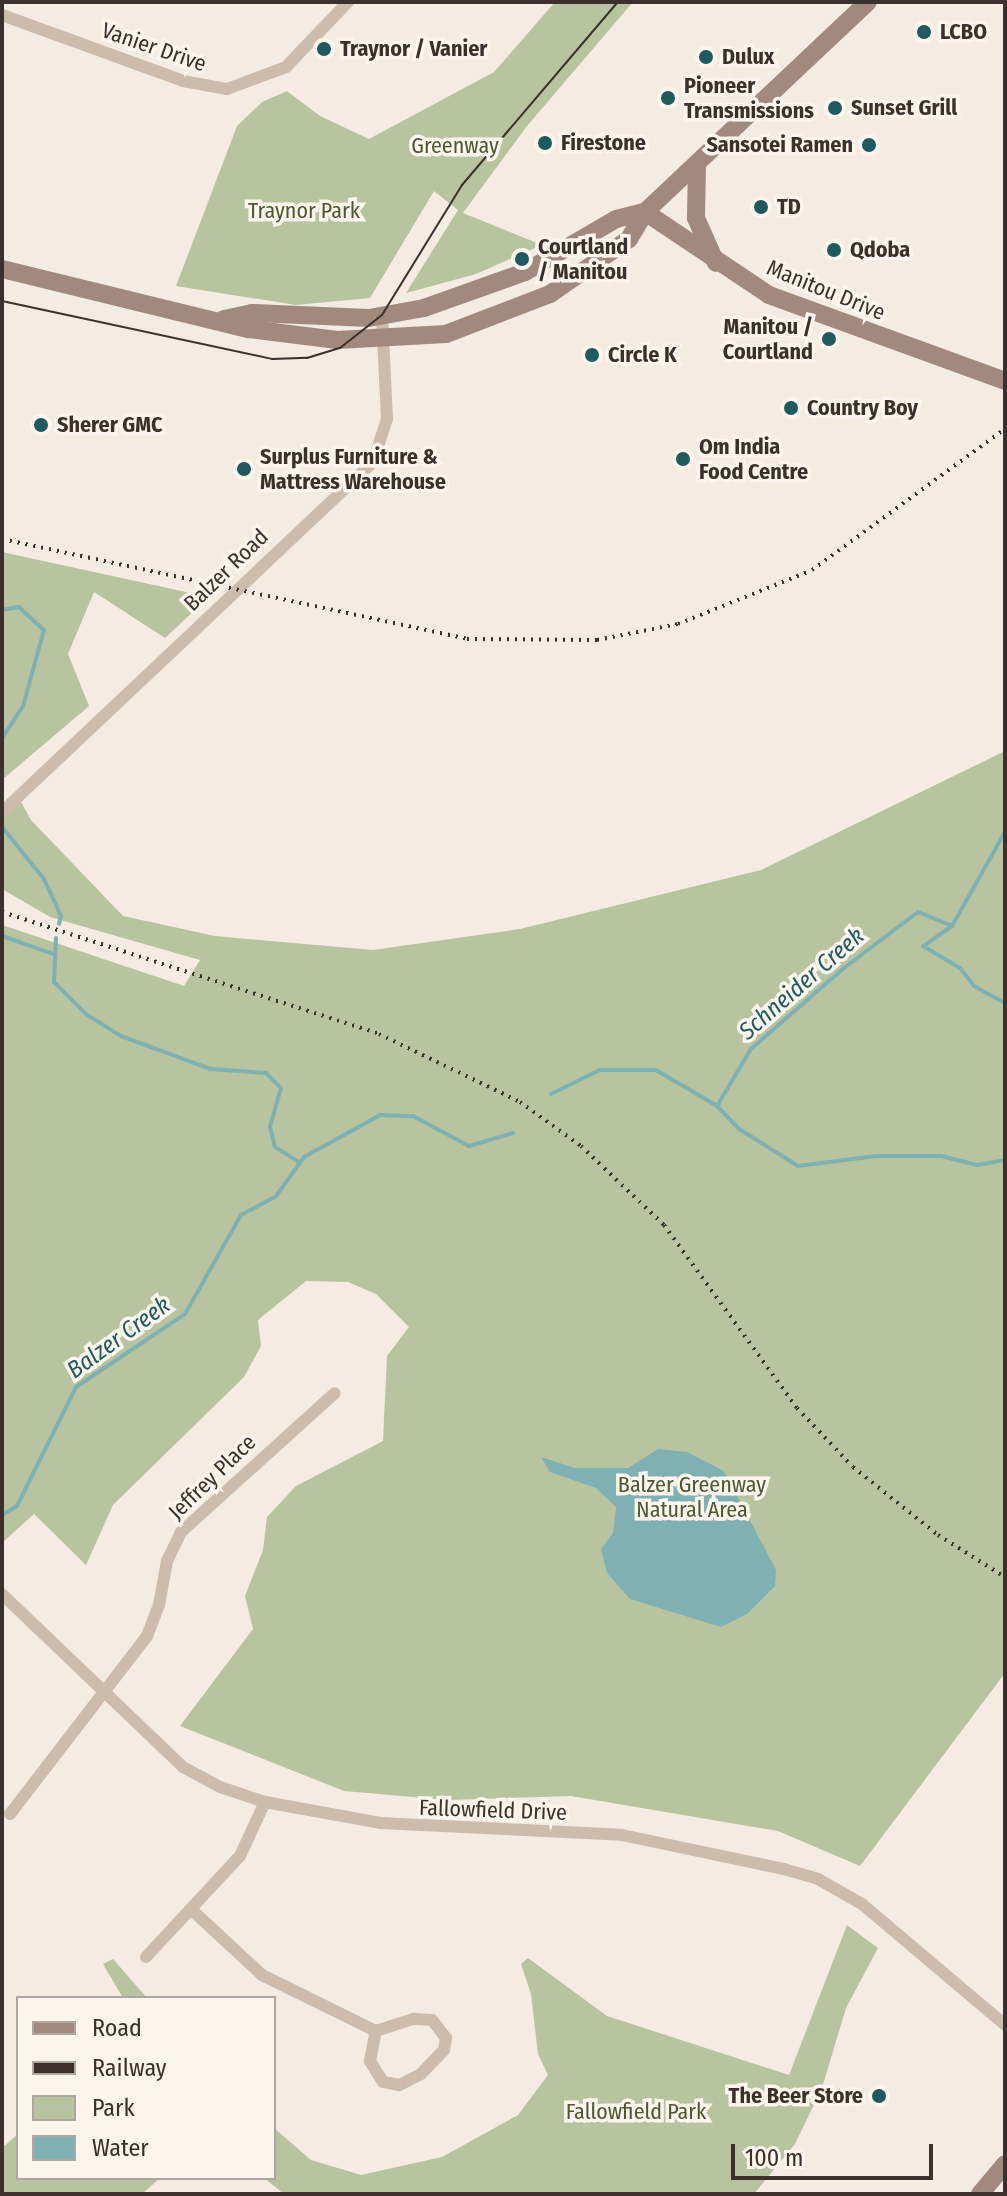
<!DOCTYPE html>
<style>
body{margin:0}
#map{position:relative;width:1007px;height:2196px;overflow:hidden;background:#f4ebe1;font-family:"Fira Sans Condensed",sans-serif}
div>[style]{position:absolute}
.green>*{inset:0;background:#b8c4a0}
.water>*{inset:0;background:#7fb0b2}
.stream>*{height:4px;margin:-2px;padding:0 2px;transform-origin:2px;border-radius:2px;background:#7fb0b2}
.street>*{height:12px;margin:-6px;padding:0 6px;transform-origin:6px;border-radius:6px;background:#cdbbac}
.secondary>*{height:18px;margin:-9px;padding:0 9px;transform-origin:9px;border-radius:9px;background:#a18a7d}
.tram>*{height:2px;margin:-1px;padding:0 1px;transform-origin:1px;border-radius:1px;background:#3b302b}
.rail>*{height:4px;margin-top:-2px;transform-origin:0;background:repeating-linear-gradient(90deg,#3b302b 0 2px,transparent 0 8px)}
.dots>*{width:22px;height:22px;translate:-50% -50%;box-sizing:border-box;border:4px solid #fbf5ee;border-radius:50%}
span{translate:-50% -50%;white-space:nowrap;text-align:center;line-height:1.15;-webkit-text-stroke:7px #fbf5ee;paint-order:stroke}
.poi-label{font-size:22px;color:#3b302b;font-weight:700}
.left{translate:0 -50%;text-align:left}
.right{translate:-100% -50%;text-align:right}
.street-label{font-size:22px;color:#3b302b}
.park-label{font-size:22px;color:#4a5a2e}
.water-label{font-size:24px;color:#1f5a5e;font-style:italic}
.frame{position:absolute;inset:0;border:4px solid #3b302b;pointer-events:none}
.legend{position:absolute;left:16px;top:1996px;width:260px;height:184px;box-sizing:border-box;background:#fbf5ee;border:2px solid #aea6a0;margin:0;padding:10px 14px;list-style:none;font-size:24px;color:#3b302b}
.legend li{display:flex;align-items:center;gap:16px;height:40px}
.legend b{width:40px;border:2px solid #aea6a0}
.scale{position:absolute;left:731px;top:2144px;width:202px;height:36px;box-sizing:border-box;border:4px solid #3b302b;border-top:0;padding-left:10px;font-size:24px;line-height:28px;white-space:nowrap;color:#3b302b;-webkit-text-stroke:6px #fbf5ee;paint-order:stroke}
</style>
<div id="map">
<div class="green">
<div style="clip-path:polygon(555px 2px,633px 2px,527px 126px,463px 213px,542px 245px,476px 274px,406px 293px,458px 210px,434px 191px,370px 298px,296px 305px,176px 286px,237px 126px,262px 102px,287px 91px,320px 116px,369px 139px,494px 72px)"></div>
<div style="clip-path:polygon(2px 552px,209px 597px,165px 638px,94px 592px,68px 654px,89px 706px,2px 780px)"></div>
<div style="clip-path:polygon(1005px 751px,1005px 1673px,860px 1866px,778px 1831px,571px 1796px,448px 1800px,344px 1791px,180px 1726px,253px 1629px,245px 1596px,263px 1550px,267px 1517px,296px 1486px,383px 1441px,387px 1356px,409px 1327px,376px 1294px,348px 1282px,306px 1281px,258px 1320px,261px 1346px,244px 1377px,113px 1505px,86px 1565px,34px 1514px,2px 1543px,2px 925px,184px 986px,200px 960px,50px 917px,2px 889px,2px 819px,20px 800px,31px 820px,123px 916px,215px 936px,373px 950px,520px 929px,761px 870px)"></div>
<div style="clip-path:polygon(847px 1925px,878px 1948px,846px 2008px,822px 2088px,795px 2144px,754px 2194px,284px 2194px,264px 2178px,274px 2178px,274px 2128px,311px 2160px,361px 2175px,442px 2157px,518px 2115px,548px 2075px,538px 2054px,531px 1994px,521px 1964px,528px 1958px,607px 2016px,789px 2075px)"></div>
<div style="clip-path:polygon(113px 1959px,147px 1998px,123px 1998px,103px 1964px)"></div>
<div style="clip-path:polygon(18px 2134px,18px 2178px,160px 2178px,142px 2194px,2px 2194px,2px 2148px)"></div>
</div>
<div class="water">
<div style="clip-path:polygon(658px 1449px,687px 1452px,724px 1471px,776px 1570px,775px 1586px,747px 1614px,721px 1627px,630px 1599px,607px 1573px,601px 1549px,613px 1533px,616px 1507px,596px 1488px,550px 1472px,541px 1457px,575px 1468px,628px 1468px)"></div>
</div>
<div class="stream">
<div style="left:2px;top:610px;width:17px;rotate:-10deg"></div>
<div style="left:19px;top:607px;width:34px;rotate:43deg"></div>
<div style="left:44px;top:630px;width:79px;rotate:105.4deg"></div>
<div style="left:23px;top:706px;width:38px;rotate:123deg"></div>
<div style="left:2px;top:827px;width:67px;rotate:51.1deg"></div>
<div style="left:44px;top:879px;width:41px;rotate:65.3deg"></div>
<div style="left:61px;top:916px;width:8px;rotate:104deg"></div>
<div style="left:1005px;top:832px;width:108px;rotate:119.4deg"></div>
<div style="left:952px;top:926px;width:35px;rotate:145deg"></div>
<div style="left:923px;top:946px;width:43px;rotate:30.7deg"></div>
<div style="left:960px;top:968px;width:23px;rotate:52deg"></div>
<div style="left:974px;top:986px;width:35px;rotate:29deg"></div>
<div style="left:2px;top:936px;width:54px;rotate:19.4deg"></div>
<div style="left:56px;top:938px;width:44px;rotate:92.6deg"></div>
<div style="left:54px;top:982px;width:45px;rotate:45deg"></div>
<div style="left:86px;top:1014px;width:41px;rotate:32.2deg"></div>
<div style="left:121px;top:1036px;width:95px;rotate:20.3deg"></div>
<div style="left:210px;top:1069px;width:56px;rotate:4.1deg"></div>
<div style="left:266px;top:1073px;width:21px;rotate:45deg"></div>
<div style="left:281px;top:1088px;width:40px;rotate:106deg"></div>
<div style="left:270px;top:1126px;width:22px;rotate:77deg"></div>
<div style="left:275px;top:1147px;width:28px;rotate:32deg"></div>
<div style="left:551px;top:1094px;width:55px;rotate:-26.1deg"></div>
<div style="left:600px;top:1070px;width:56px"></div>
<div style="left:656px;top:1070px;width:71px;rotate:30.5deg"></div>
<div style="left:717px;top:1106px;width:32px;rotate:46deg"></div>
<div style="left:739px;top:1129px;width:70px;rotate:32.1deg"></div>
<div style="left:798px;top:1166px;width:79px;rotate:-7.3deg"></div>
<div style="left:876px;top:1156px;width:65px"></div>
<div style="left:941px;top:1156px;width:37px;rotate:14deg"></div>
<div style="left:977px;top:1165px;width:28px;rotate:-10deg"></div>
<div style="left:717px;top:1106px;width:66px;rotate:-59.2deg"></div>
<div style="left:751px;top:1049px;width:123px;rotate:-41.1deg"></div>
<div style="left:844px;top:968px;width:93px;rotate:-37.1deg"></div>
<div style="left:918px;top:912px;width:37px;rotate:22deg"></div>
<div style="left:2px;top:1515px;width:17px;rotate:-31deg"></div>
<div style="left:17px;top:1506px;width:133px;rotate:-63.6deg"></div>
<div style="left:76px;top:1387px;width:131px;rotate:-33.8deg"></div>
<div style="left:185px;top:1314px;width:114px;rotate:-60.5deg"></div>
<div style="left:241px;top:1215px;width:40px;rotate:-28deg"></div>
<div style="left:276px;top:1196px;width:48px;rotate:-54.3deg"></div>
<div style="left:304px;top:1157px;width:87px;rotate:-28.9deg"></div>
<div style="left:380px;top:1115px;width:33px;rotate:2deg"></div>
<div style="left:413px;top:1116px;width:64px;rotate:28.2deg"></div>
<div style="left:469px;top:1146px;width:46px;rotate:-16.5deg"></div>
</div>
<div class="street">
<div style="left:2px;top:15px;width:193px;rotate:20deg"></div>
<div style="left:183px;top:81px;width:45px;rotate:10.3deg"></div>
<div style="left:227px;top:89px;width:63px;rotate:-20.4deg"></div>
<div style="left:286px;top:67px;width:90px;rotate:-46.4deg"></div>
<div style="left:2px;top:812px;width:510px;rotate:-43.33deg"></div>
<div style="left:373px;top:462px;width:45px;rotate:-72deg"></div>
<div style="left:387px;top:419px;width:104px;rotate:-92.8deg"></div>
<div style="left:2px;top:1594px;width:250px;rotate:43.7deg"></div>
<div style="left:183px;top:1767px;width:42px;rotate:28.4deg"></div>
<div style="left:220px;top:1787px;width:47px;rotate:18.4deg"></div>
<div style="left:265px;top:1802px;width:117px;rotate:10.3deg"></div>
<div style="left:380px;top:1823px;width:242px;rotate:2.8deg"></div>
<div style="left:622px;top:1835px;width:166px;rotate:11.9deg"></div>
<div style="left:784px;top:1869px;width:35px;rotate:16deg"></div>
<div style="left:818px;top:1879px;width:51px;rotate:29.6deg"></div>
<div style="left:862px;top:1904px;width:187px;rotate:40.2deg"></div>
<div style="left:10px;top:1814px;width:225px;rotate:-52.4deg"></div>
<div style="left:147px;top:1636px;width:33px;rotate:-69deg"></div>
<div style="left:159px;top:1605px;width:45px;rotate:-79.7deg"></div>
<div style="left:167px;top:1561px;width:32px;rotate:-64deg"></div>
<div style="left:181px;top:1532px;width:207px;rotate:-42.1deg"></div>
<div style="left:193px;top:1911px;width:94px;rotate:42.8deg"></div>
<div style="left:262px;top:1975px;width:127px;rotate:26.2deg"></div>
<div style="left:376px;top:2031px;width:40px;rotate:-18deg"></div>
<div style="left:414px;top:2019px;width:18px;rotate:3deg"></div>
<div style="left:432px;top:2020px;width:23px;rotate:52deg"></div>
<div style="left:446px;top:2038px;width:12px;rotate:99deg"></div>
<div style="left:444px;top:2050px;width:33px;rotate:134deg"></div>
<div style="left:421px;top:2074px;width:25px;rotate:153deg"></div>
<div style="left:399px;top:2085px;width:16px;rotate:-169deg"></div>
<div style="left:383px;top:2082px;width:25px;rotate:-122deg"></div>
<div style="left:370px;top:2061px;width:31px;rotate:-79deg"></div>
<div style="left:146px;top:1957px;width:138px;rotate:-47.1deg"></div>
<div style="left:240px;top:1856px;width:60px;rotate:-65.2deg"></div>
</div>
<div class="secondary">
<div style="left:697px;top:164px;width:54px;rotate:91.1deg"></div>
<div style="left:696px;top:218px;width:49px;rotate:66deg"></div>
<div style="left:645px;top:212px;width:149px;rotate:33.8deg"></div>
<div style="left:769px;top:295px;width:251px;rotate:20deg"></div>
<div style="left:2px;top:269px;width:254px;rotate:13.7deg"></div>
<div style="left:249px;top:329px;width:89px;rotate:7.1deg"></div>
<div style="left:337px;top:340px;width:109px;rotate:-3.2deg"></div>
<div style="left:446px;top:334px;width:111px;rotate:-21deg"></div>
<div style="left:550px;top:294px;width:96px;rotate:-34.8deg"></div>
<div style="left:629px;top:239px;width:31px;rotate:-59deg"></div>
<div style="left:645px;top:212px;width:306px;rotate:-43.3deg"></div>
<div style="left:224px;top:319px;width:29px;rotate:-12deg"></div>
<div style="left:252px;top:313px;width:117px;rotate:2.4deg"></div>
<div style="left:369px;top:318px;width:56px;rotate:-10.3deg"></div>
<div style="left:424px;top:308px;width:107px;rotate:-19.6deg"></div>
<div style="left:525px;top:272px;width:105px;rotate:-30.2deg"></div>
<div style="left:616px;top:219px;width:30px;rotate:-14deg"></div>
<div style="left:980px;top:2194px;width:39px;rotate:-50deg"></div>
</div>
<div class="tram">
<div style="left:2px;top:301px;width:276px;rotate:12.1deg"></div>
<div style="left:272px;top:359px;width:35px;rotate:-2deg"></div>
<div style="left:307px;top:358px;width:34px;rotate:-17deg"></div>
<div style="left:340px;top:348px;width:53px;rotate:-38.2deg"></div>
<div style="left:382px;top:315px;width:153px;rotate:-58.4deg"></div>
<div style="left:462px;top:185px;width:240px;rotate:-49.6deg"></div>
</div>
<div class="rail">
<div style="left:2px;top:539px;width:476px;rotate:12.1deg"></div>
<div style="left:467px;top:639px;width:130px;rotate:0.4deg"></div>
<div style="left:597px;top:640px;width:83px;rotate:-11.2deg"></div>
<div style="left:678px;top:624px;width:144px;rotate:-21.9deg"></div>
<div style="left:812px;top:570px;width:239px;rotate:-36.2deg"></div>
<div style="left:2px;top:912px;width:396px;rotate:17.9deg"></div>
<div style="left:379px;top:1034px;width:157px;rotate:25.7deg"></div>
<div style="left:520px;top:1102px;width:75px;rotate:35.8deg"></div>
<div style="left:581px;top:1146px;width:115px;rotate:43.6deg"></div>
<div style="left:664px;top:1225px;width:226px;rotate:54deg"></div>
<div style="left:797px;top:1408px;width:81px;rotate:46.5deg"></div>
<div style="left:853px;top:1467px;width:109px;rotate:38.7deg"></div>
<div style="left:938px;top:1535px;width:79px;rotate:32.1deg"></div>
</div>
<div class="dots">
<div style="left:924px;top:32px;background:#1f5a5e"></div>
<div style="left:324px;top:49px;background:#1f5a5e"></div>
<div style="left:706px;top:57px;background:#1f5a5e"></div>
<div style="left:668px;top:98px;background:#1f5a5e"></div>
<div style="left:835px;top:108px;background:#1f5a5e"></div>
<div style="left:545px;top:143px;background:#1f5a5e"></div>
<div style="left:869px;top:145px;background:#1f5a5e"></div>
<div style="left:761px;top:207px;background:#1f5a5e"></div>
<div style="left:834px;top:250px;background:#1f5a5e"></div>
<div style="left:522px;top:259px;background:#1f5a5e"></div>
<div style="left:829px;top:339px;background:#1f5a5e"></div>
<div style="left:592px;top:355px;background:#1f5a5e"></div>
<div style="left:791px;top:408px;background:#1f5a5e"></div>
<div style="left:41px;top:425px;background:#1f5a5e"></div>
<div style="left:683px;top:459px;background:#1f5a5e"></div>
<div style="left:244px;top:469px;background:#1f5a5e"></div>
<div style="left:879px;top:2096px;background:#1f5a5e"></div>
</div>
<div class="poi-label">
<span class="left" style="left:940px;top:32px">LCBO</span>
<span class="left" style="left:340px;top:49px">Traynor / Vanier</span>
<span class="left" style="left:722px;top:57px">Dulux</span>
<span class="left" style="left:684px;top:98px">Pioneer<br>Transmissions</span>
<span class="left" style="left:851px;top:108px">Sunset Grill</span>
<span class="left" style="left:561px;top:143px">Firestone</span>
<span class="right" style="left:853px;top:145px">Sansotei Ramen</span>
<span class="left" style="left:777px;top:207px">TD</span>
<span class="left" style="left:538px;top:259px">Courtland<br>/ Manitou</span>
<span class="left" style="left:850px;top:250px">Qdoba</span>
<span class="right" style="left:813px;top:339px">Manitou /<br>Courtland</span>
<span class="left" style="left:608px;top:355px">Circle K</span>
<span class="left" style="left:807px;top:408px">Country Boy</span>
<span class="left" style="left:57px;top:425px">Sherer GMC</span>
<span class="left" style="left:699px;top:459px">Om India<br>Food Centre</span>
<span class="left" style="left:260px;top:469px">Surplus Furniture &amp;<br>Mattress Warehouse</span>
<span class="right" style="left:863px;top:2096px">The Beer Store</span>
</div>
<div class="street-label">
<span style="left:154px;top:47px;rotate:19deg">Vanier Drive</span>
<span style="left:826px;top:290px;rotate:22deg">Manitou Drive</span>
<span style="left:226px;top:570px;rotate:-44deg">Balzer Road</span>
<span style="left:212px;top:1477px;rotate:-44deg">Jeffrey Place</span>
<span style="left:493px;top:1810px;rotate:2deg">Fallowfield Drive</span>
</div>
<div class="park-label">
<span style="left:455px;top:146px">Greenway</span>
<span style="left:304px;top:211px">Traynor Park</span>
<span style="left:692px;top:1497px">Balzer Greenway<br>Natural Area</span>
<span style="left:636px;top:2112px">Fallowfield Park</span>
</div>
<div class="water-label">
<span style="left:802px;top:984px;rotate:-41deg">Schneider Creek</span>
<span style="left:119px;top:1338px;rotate:-36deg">Balzer Creek</span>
</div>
<div class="frame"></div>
<ul class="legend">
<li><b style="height:10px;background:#a18a7d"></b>Road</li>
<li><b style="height:10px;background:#3b302b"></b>Railway</li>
<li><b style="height:22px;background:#b8c4a0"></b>Park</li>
<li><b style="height:22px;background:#7fb0b2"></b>Water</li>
</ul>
<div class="scale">100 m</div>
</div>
